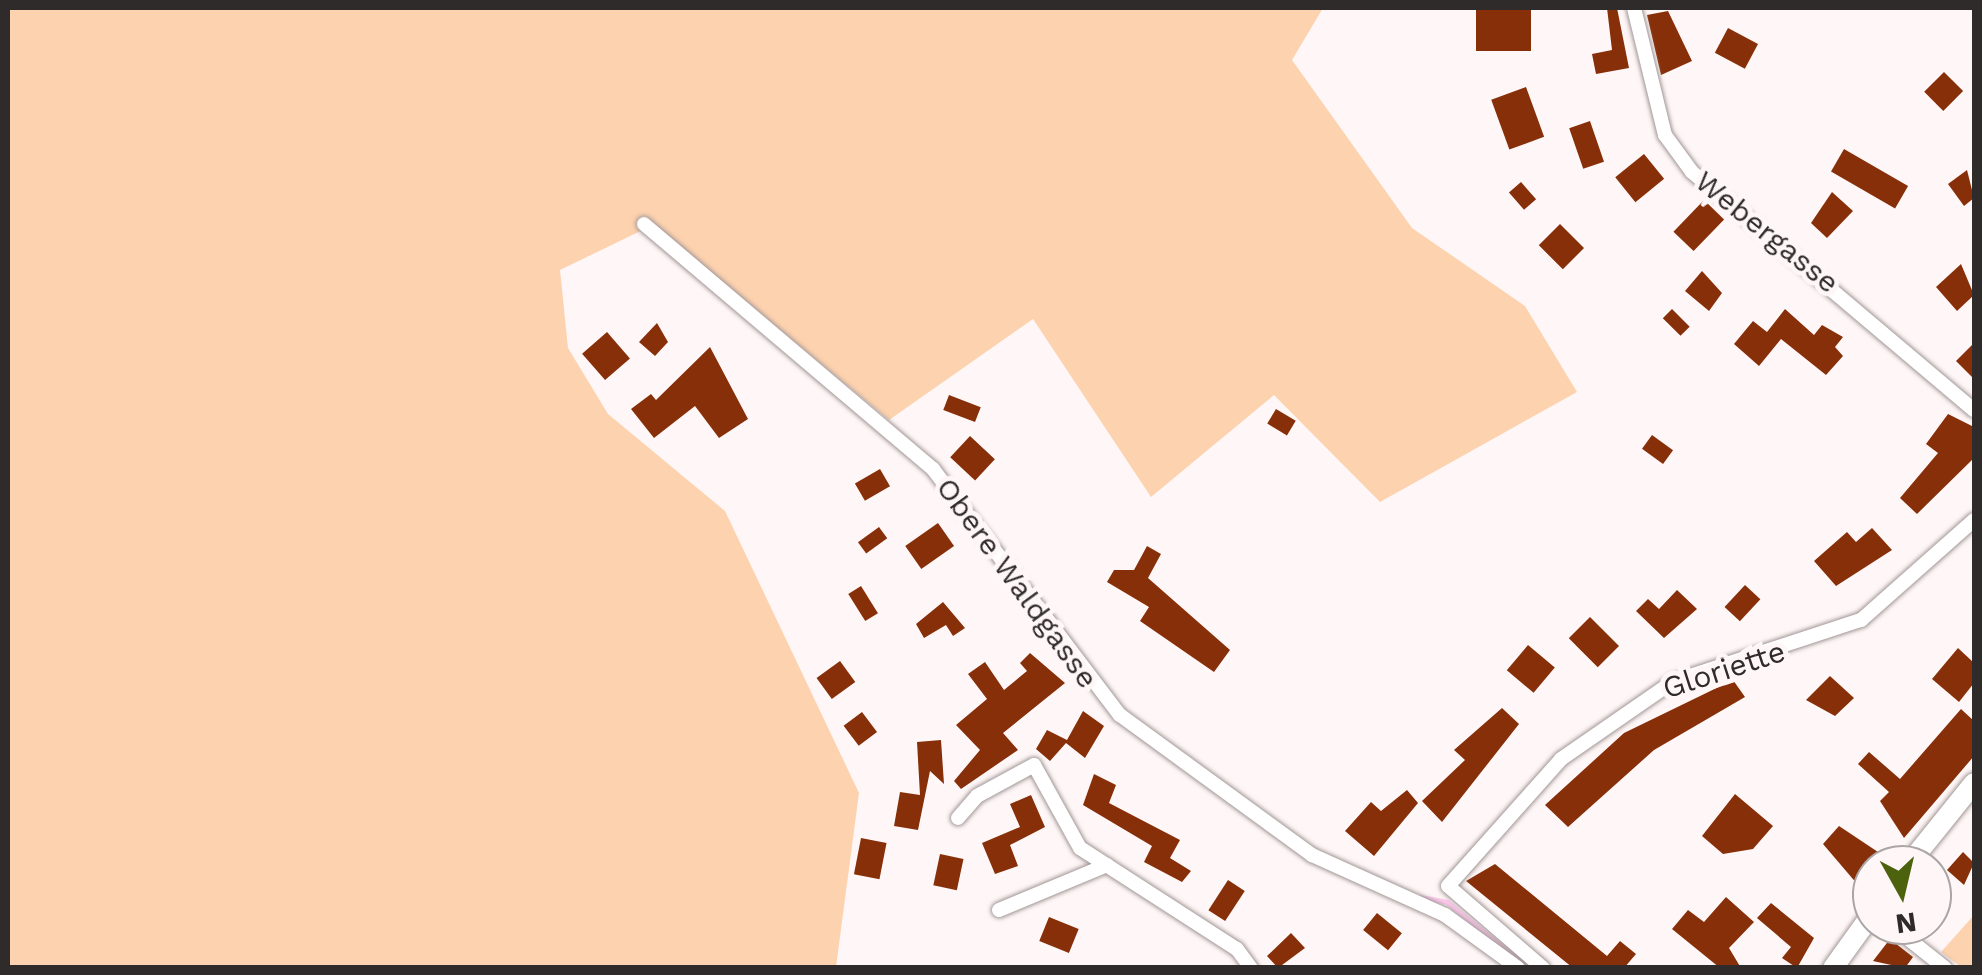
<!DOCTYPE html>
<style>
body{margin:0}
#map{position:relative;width:1982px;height:975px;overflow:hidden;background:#fff7f7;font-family:"Work Sans",sans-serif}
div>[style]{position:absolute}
.green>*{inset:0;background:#fdd2af}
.stream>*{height:5px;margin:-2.5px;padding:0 2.5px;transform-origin:2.5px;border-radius:2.5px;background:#ffcaef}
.building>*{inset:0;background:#872f09;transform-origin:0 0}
.roads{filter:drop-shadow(0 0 2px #a29696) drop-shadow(0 0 2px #a29696)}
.street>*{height:14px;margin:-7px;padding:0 7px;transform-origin:7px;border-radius:7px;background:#fff}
.secondary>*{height:20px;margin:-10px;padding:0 10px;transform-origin:10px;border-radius:10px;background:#fff}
span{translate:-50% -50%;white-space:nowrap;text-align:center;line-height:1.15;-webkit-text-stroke:10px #fff7f7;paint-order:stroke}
.street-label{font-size:30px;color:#2f2b2b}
.frame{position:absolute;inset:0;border:10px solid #2f2b2b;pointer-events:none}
.north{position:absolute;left:1852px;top:845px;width:100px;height:100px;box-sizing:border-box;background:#fff7f7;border:2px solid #aca5a5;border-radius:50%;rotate:172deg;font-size:28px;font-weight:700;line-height:40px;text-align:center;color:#2f2b2b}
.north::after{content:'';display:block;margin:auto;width:35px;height:45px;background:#4c620d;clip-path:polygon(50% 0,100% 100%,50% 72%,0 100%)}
</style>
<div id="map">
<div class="green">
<div style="clip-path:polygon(8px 8px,1323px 8px,1292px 60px,1412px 228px,1525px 306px,1577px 392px,1380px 502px,1274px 395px,1151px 497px,1033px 319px,889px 420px,653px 225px,560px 270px,568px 348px,608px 414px,725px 511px,859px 793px,836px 967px,8px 967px)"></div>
<div style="clip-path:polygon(1974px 915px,1974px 967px,1961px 967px,1941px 952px)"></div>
</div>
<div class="stream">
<div style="left:1420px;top:897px;width:27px;rotate:10deg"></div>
<div style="left:1447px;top:902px;width:104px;rotate:39.2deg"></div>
</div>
<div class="building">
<div style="left:1476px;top:8px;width:55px;height:43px"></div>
<div style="clip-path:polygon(1607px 8px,1617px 8px,1629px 68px,1596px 74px,1592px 54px,1612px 50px)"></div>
<div style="clip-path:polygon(1668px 11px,1692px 61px,1661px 75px,1647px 15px)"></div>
<div style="left:1728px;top:28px;width:34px;height:28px;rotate:28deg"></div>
<div style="left:1944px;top:72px;width:27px;height:28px;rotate:45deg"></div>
<div style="left:1526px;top:87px;width:53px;height:37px;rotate:70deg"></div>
<div style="left:1590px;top:121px;width:43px;height:22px;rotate:71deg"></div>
<div style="left:1844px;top:149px;width:74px;height:26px;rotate:30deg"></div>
<div style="left:1644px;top:154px;width:32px;height:37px;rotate:51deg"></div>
<div style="clip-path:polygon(1967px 170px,1974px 198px,1964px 206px,1948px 184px)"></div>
<div style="left:1521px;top:182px;width:23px;height:16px;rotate:49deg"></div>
<div style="clip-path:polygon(1832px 192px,1853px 211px,1827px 238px,1811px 223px)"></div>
<div style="left:1704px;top:200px;width:28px;height:44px;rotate:44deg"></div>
<div style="left:1560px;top:224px;width:34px;height:30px;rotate:45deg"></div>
<div style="clip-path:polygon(1961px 264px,1974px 295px,1957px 311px,1936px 287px)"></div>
<div style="clip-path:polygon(1702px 271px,1722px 293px,1709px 311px,1685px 291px)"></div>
<div style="left:1672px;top:309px;width:25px;height:13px;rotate:45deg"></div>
<div style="clip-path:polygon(1785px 309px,1814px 335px,1822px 325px,1843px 337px,1835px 347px,1843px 356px,1826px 375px,1781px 339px,1759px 366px,1734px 344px,1753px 321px,1767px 332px)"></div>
<div style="clip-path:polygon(657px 323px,668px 342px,655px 356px,639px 342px)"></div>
<div style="left:607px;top:332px;width:35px;height:33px;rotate:49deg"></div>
<div style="clip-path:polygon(1974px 343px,1974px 379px,1956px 361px)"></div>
<div style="clip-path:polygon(710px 347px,748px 419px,719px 438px,695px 406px,654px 438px,631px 409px,651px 394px,656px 400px)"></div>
<div style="left:949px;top:395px;width:34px;height:16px;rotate:21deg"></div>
<div style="left:1276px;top:409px;width:23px;height:17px;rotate:31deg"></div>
<div style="clip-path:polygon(1948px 414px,1974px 427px,1974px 458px,1917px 514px,1900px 498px,1938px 453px,1926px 444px)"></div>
<div style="left:1652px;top:435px;width:26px;height:17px;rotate:36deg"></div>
<div style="left:970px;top:436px;width:34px;height:29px;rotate:43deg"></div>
<div style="left:880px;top:469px;width:20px;height:29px;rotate:60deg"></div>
<div style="left:938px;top:523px;width:28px;height:40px;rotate:55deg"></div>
<div style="left:879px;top:527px;width:14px;height:26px;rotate:54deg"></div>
<div style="clip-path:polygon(1872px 528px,1892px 550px,1836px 586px,1814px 561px,1847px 532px,1856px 542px)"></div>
<div style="clip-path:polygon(1147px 546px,1161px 554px,1148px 578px,1230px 650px,1214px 672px,1140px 621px,1149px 607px,1107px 582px,1114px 570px,1134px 570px)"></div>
<div style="left:1745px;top:585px;width:21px;height:30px;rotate:43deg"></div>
<div style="left:861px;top:586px;width:32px;height:15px;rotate:58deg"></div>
<div style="clip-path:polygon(1677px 590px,1697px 609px,1664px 638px,1636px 611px,1648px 599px,1659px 609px)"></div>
<div style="clip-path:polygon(943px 602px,965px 628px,953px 636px,946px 625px,924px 638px,916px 624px)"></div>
<div style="left:1590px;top:617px;width:41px;height:30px;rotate:45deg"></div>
<div style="left:1528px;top:645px;width:35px;height:33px;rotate:40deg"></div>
<div style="clip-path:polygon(1958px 648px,1974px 663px,1974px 683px,1959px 702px,1932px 679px)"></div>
<div style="clip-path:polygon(1030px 653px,1065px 683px,1003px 733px,1018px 750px,961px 789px,954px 781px,980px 750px,956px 725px,987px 699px,968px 674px,985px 662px,1004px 690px,1027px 671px,1020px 663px)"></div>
<div style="left:840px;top:661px;width:26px;height:29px;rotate:54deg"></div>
<div style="clip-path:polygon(1830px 676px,1854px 698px,1835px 716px,1806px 700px)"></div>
<div style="clip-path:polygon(1733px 680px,1745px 697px,1654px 750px,1568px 827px,1545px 805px,1624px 733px)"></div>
<div style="clip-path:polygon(1502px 708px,1519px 724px,1442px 822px,1422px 801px,1465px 760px,1454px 750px)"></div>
<div style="clip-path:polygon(1961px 709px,1974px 721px,1974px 756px,1904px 838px,1880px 801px,1889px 792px,1858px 764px,1869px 752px,1900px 779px)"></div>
<div style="clip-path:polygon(1083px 711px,1104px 726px,1085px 758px,1066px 743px,1050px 761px,1036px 749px,1047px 730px,1067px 740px)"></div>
<div style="left:862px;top:712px;width:25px;height:23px;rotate:53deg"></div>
<div style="clip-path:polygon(941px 740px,944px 784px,930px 771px,918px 830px,894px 826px,900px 792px,920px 795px,917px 742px)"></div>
<div style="clip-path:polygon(1094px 774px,1116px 785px,1109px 803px,1180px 840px,1170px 858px,1191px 871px,1182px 882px,1144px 862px,1152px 846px,1083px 805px)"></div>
<div style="clip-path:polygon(1407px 790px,1418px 803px,1374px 856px,1345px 831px,1371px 802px,1381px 811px)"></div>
<div style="clip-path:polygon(1735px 794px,1773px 826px,1753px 849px,1723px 854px,1702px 836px)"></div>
<div style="clip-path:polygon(1031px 795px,1045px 827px,1010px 845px,1018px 866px,995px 874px,982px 843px,1020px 827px,1010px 804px)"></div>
<div style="clip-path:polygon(1839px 826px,1884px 856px,1858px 885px,1823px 844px)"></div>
<div style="left:861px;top:838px;width:26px;height:37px;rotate:11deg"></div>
<div style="clip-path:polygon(1963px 852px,1974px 863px,1964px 885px,1947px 870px)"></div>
<div style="left:940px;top:854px;width:24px;height:32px;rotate:12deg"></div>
<div style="clip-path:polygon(1495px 864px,1607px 956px,1620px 941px,1636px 954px,1624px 968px,1573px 968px,1466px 881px)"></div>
<div style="left:1228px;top:880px;width:20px;height:36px;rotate:33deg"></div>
<div style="clip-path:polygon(1726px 897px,1754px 922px,1729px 948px,1741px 968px,1720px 968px,1672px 929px,1688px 910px,1704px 922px)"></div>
<div style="clip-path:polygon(1771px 903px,1814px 938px,1797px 968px,1782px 958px,1791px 947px,1757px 918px)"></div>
<div style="left:1377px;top:913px;width:32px;height:22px;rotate:39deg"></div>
<div style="left:1049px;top:917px;width:32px;height:26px;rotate:22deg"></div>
<div style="clip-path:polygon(1291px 933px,1305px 948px,1278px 968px,1267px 956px)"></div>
<div style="clip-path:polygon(1890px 939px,1913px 957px,1905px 968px,1873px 961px)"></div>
</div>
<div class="roads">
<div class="street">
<div style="left:1634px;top:8px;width:131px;rotate:76.3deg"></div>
<div style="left:1665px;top:135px;width:46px;rotate:53.9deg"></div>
<div style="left:1692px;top:172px;width:369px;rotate:40.2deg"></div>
<div style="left:644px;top:224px;width:379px;rotate:40.3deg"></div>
<div style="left:933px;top:469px;width:309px;rotate:52.8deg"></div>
<div style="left:1120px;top:715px;width:238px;rotate:36.1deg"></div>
<div style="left:1312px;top:855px;width:146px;rotate:24.3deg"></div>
<div style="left:1445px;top:915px;width:90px;rotate:36deg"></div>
<div style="left:958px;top:818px;width:29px;rotate:-49deg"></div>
<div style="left:977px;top:796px;width:65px;rotate:-28.5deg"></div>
<div style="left:1034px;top:765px;width:95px;rotate:61deg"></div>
<div style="left:1080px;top:848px;width:187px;rotate:32.8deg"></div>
<div style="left:1237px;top:949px;width:24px;rotate:54deg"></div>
<div style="left:999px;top:910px;width:117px;rotate:-22.6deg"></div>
<div style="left:1891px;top:925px;width:69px;rotate:38.5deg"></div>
<div style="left:1543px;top:968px;width:125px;rotate:-139.2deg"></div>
<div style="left:1448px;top:886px;width:170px;rotate:-48.3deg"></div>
<div style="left:1561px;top:759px;width:135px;rotate:-34.7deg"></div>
<div style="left:1672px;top:682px;width:199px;rotate:-18.2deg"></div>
<div style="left:1861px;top:620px;width:151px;rotate:-41.5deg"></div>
</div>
<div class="secondary">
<div style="left:1908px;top:865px;width:105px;rotate:-51.2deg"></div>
<div style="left:1833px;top:968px;width:67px;rotate:-54.2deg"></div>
</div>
</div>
<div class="street-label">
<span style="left:1767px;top:232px;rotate:39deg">Webergasse</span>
<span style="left:1017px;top:583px;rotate:54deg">Obere Waldgasse</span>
<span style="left:1724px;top:670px;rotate:-18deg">Gloriette</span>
</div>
<div class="frame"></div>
<div class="north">N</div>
</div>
